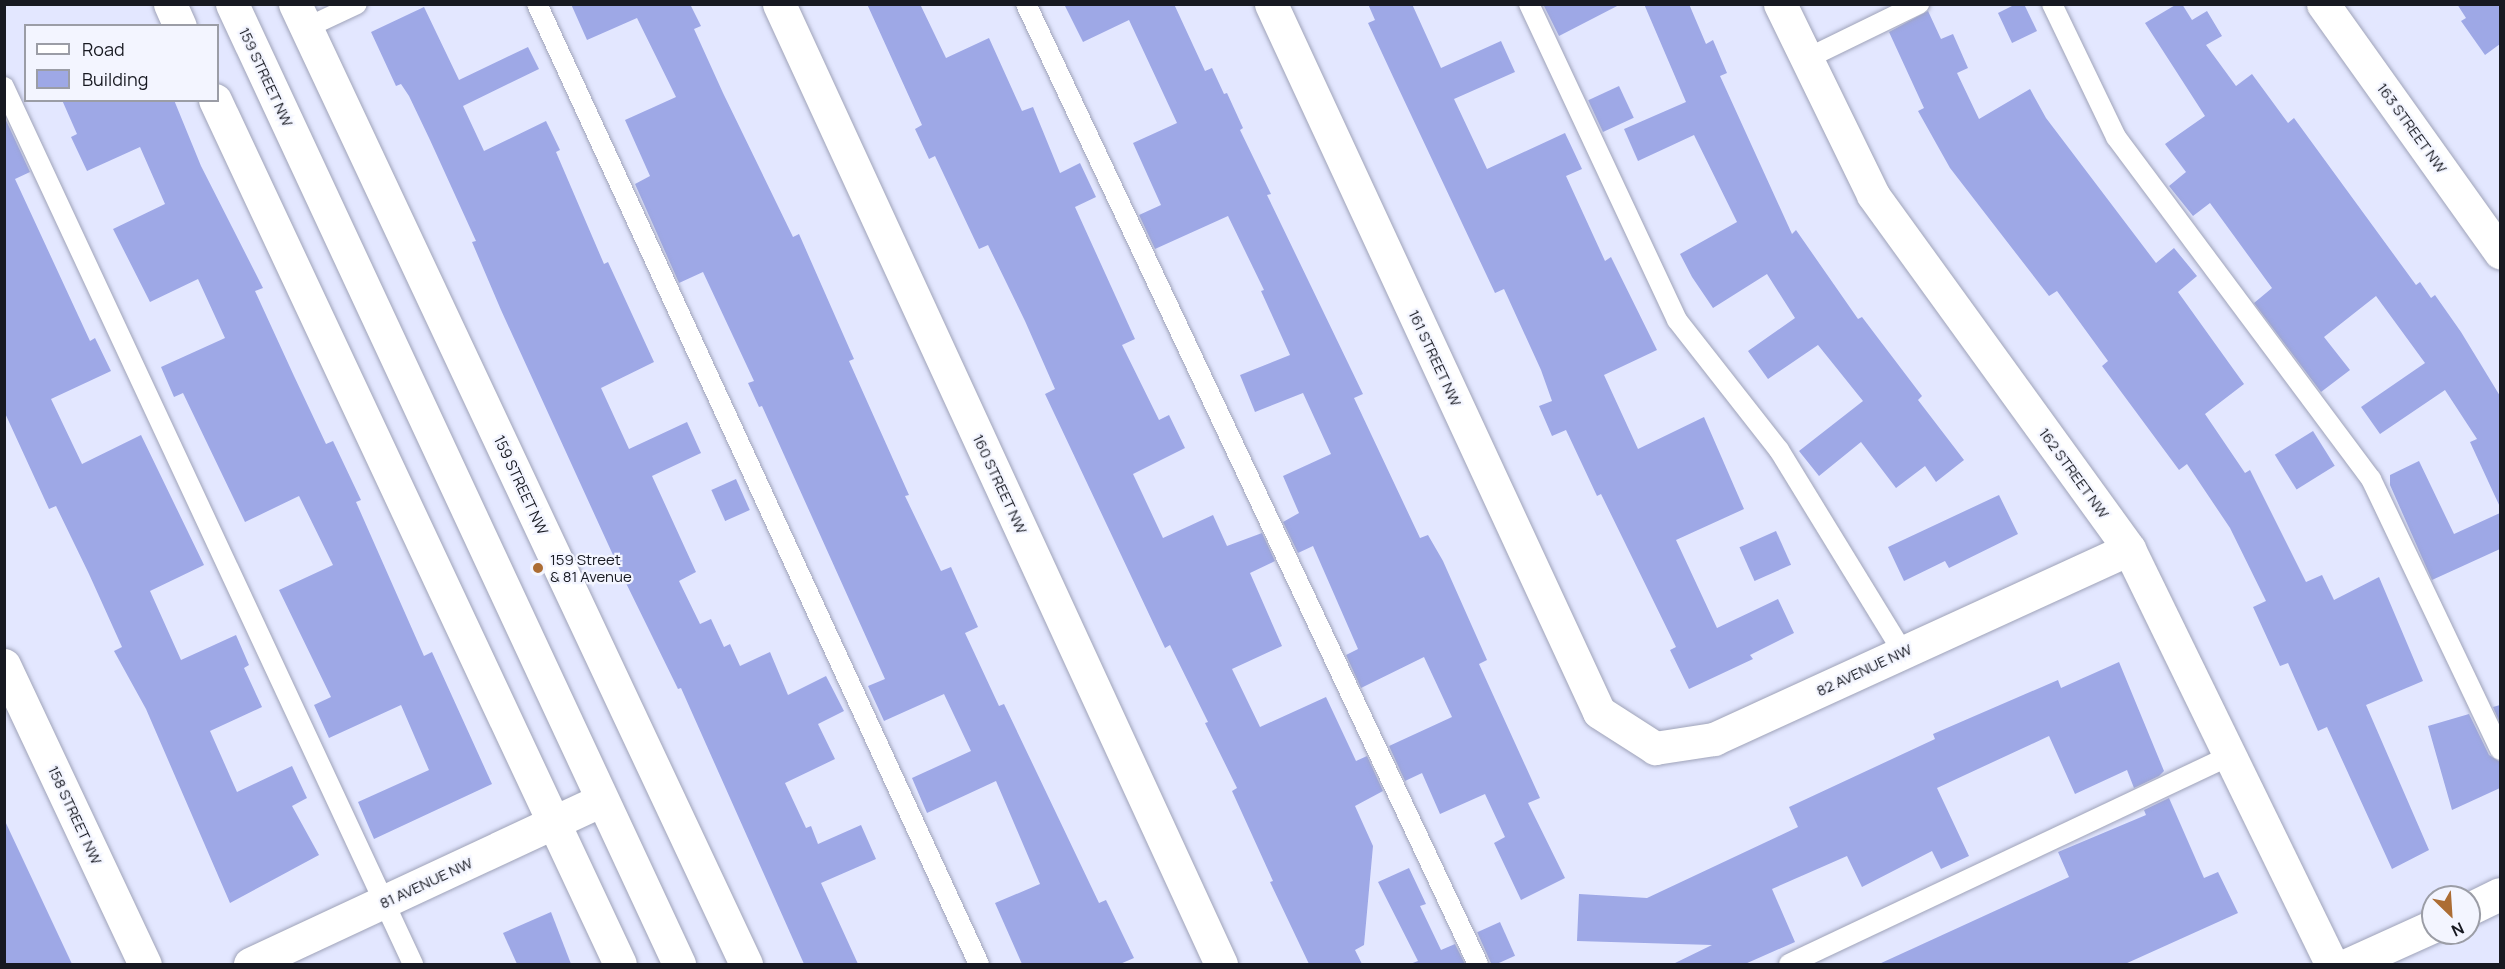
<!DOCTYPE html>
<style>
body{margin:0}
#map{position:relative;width:2505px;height:969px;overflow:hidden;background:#e3e7ff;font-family:Manrope,sans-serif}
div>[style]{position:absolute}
.building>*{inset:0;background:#9ea8e6;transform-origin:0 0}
.roads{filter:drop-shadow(0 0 2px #9fa3b9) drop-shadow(0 0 2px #9fa3b9)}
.service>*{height:20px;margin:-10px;padding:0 10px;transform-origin:10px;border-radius:10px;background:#fff}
.minor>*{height:33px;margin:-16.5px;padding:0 16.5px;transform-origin:16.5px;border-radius:16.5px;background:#fff}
.tertiary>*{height:33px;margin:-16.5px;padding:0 16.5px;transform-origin:16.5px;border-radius:16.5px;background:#fff}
.secondary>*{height:33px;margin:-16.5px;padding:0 16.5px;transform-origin:16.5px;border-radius:16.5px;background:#fff}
.dots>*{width:16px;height:16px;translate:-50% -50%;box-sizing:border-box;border:3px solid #f3f5ff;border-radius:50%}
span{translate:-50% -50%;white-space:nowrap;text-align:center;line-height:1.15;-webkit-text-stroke:4.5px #f3f5ff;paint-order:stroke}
.street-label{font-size:15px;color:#171921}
.poi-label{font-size:15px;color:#171921}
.left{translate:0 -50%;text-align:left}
.frame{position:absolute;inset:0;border:6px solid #171921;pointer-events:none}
.legend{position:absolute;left:24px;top:24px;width:195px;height:78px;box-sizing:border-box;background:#f3f5ff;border:2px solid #9b9da6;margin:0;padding:8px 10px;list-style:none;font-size:18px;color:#171921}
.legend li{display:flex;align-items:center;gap:12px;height:30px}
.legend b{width:30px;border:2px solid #9b9da6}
.north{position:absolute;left:2421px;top:885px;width:60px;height:60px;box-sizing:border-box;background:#f3f5ff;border:2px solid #9b9da6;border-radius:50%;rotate:155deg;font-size:16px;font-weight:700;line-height:24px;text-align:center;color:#171921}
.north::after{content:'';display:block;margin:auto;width:21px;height:27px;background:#ac6d34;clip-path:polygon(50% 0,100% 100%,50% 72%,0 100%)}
</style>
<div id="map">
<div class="building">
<div style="clip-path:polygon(571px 4px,690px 4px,701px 26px,694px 29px,723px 93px,793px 237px,799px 234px,854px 359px,849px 361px,909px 495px,905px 496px,941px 571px,951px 567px,978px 627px,965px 633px,999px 706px,1004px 704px,1099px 903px,1106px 900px,1134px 958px,1120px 964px,1022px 964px,995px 903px,1040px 884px,996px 781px,927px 813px,912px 778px,971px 751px,944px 694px,884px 721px,868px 686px,885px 679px,762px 406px,759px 407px,748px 383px,754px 381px,703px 272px,679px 283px,635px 184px,650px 176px,625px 120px,676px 97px,637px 18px,587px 40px)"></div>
<div style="clip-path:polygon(867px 4px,920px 4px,946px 58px,989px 38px,1022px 111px,1033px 107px,1060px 173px,1080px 163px,1096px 197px,1075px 207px,1135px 339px,1122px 345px,1159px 420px,1169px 415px,1185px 448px,1133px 474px,1163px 538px,1213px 515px,1227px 546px,1262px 533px,1275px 561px,1250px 573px,1282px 646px,1232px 669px,1260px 727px,1326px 697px,1356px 761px,1367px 756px,1383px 791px,1355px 806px,1373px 846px,1364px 945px,1355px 950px,1362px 964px,1309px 964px,1270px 882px,1273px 881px,1232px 791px,1237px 788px,1205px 723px,1208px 722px,1170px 645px,1165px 648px,1045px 394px,1055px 389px,1025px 321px,988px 245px,979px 249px,935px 156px,929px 159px,915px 129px,922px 125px)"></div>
<div style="clip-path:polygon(1064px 4px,1174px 4px,1205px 71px,1212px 68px,1224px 94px,1227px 93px,1243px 128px,1240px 130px,1271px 194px,1267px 195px,1363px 394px,1354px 398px,1420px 538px,1428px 535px,1443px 561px,1487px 660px,1479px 664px,1540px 798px,1528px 803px,1565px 878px,1521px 900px,1494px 843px,1505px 837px,1485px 794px,1440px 814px,1422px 773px,1405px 781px,1389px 746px,1452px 717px,1424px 657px,1361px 688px,1346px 655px,1358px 649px,1313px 546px,1298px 553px,1283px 522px,1299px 513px,1283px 476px,1331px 454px,1303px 393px,1255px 412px,1240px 375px,1290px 355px,1261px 291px,1264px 290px,1228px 216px,1155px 249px,1139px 215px,1161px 205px,1133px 143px,1177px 123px,1129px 20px,1083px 42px)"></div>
<div style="clip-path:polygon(1368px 4px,1412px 4px,1441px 68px,1501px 41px,1515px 72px,1454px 99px,1487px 169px,1565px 133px,1582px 169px,1566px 176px,1605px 261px,1611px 257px,1657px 350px,1604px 375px,1638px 449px,1704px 417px,1744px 509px,1676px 540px,1717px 628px,1778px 599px,1794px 633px,1750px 655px,1753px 659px,1689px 689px,1670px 650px,1676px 647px,1601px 494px,1597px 496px,1566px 430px,1552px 436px,1539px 406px,1552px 401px,1541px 370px,1504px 289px,1495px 293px,1395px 81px,1368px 23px,1375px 20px)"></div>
<div style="clip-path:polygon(1543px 4px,1621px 4px,1559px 36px)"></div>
<div style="clip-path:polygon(1644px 4px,1689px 4px,1706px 44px,1713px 40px,1727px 73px,1720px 76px,1792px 234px,1796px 230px,1858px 319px,1862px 317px,1922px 396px,1918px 400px,1964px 460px,1936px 482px,1925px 466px,1896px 488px,1861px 442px,1819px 476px,1799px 451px,1863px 401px,1818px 345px,1768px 379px,1748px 351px,1795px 318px,1767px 274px,1713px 308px,1692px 277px,1680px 254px,1737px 222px,1694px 135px,1638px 161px,1624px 129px,1686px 102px)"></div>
<div style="clip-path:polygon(2016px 4px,2024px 4px,2037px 31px,2012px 43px,1998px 13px)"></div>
<div style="clip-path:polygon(2177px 4px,2182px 4px,2192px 20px,2207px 11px,2222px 36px,2206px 45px,2236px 86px,2252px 74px,2288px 123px,2294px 118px,2416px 285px,2420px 282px,2431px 298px,2435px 295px,2461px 332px,2500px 396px,2500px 507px,2470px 442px,2477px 439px,2445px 390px,2380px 434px,2361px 407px,2425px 363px,2376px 296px,2324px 337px,2350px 370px,2321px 392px,2254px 303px,2272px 288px,2210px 203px,2193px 216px,2169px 186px,2186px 172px,2165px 144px,2205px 116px,2145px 23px)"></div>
<div style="clip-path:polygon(2457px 4px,2500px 4px,2500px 44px,2485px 55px,2461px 21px,2466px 18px)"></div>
<div style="clip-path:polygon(424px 7px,459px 80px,528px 47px,539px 69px,463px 106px,484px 151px,546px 121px,560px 150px,556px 152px,604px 264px,608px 262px,654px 362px,601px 388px,629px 449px,687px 422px,701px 453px,652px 476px,696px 572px,679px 581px,700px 624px,711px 619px,724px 647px,730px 644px,740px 666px,770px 652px,788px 695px,826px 676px,844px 711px,818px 724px,835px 759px,785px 783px,806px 828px,811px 826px,818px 844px,861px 825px,876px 859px,821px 883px,858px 964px,804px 964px,681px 688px,678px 689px,624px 579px,501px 310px,472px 242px,476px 241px,430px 140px,409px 96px,401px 84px,396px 86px,371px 32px)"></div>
<div style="clip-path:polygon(1928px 11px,1941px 39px,1953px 34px,1968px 68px,1957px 73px,1979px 119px,2030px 89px,2046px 118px,2156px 263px,2174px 248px,2197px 276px,2178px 292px,2244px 384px,2205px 414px,2245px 473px,2250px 470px,2306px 582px,2322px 575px,2334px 600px,2379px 577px,2423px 681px,2366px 705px,2429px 850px,2392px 869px,2327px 727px,2318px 731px,2288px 663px,2280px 666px,2253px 607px,2266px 601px,2230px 528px,2187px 464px,2179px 470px,2102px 366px,2108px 361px,2057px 291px,2049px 296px,1950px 168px,1918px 111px,1924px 108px,1889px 32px)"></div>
<div style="left:1619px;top:86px;width:35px;height:34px;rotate:65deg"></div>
<div style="clip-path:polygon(62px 100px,174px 100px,201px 166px,263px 288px,255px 291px,294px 376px,326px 444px,333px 441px,361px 500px,356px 502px,424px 656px,432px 652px,492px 784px,374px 839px,358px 802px,429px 770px,401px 705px,329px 738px,314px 705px,331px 697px,279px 590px,333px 565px,299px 496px,245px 522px,183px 393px,174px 397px,161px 367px,225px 338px,198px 279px,150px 302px,113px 229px,165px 204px,140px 147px,87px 171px,71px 137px,77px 134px)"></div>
<div style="clip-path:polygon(4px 116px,30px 172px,15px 179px,90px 341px,95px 338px,111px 371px,51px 399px,82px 464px,141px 435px,204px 565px,150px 591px,181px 660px,236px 635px,249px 665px,244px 668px,262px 707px,210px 731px,237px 792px,292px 766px,307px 798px,292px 806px,319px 855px,230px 903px,146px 709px,114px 651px,122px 647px,89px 574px,56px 506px,49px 509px,4px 411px)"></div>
<div style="left:2313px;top:431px;width:41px;height:45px;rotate:58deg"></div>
<div style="clip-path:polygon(2419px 461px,2454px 534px,2500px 513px,2500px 549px,2432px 580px,2390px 485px,2390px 475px)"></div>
<div style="left:736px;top:479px;width:34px;height:27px;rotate:66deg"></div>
<div style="clip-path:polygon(1999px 495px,2018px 534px,1949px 568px,1945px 561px,1904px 581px,1888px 547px)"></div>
<div style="left:1776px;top:531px;width:37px;height:40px;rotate:66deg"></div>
<div style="clip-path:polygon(2119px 662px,2164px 771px,2159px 776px,2134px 788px,2127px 770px,2075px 794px,2049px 736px,1937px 788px,1969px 856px,1941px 869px,1932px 851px,1862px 887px,1847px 856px,1772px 889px,1795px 942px,1745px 964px,1673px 964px,1712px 945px,1577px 941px,1579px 894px,1647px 898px,1798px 827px,1789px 807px,1935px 739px,1933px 734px,2058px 680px,2061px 688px)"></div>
<div style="clip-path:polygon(2500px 705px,2500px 723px,2493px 707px)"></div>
<div style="clip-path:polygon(2469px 714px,2489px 755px,2500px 762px,2500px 788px,2452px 810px,2428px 726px)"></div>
<div style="clip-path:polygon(2169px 798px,2204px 878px,2218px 872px,2238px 913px,2125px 964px,1879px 964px,2069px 877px,2058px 852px,2146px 815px,2144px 810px)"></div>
<div style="clip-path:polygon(4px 819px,72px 964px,4px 964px)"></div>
<div style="clip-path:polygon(1409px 868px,1426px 904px,1420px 906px,1441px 950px,1455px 944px,1465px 964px,1410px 964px,1418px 961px,1378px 882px)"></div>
<div style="clip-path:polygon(551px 912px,571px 964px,517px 964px,503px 933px)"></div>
<div style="left:1500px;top:922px;width:37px;height:25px;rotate:66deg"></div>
</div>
<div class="roads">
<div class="service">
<div style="left:537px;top:4px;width:1057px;rotate:65.28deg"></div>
<div style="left:1026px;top:4px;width:1061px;rotate:64.79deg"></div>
<div style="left:1529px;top:4px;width:349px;rotate:64.9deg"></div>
<div style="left:1677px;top:320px;width:165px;rotate:51.9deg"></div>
<div style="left:1779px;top:450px;width:237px;rotate:58.5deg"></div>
<div style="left:2052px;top:4px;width:148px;rotate:64.3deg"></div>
<div style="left:2116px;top:137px;width:427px;rotate:53.3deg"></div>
<div style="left:2371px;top:479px;width:300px;rotate:64.5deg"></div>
<div style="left:306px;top:28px;width:56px;rotate:-25.2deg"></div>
<div style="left:1806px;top:59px;width:126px;rotate:-26deg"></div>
<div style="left:4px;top:87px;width:968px;rotate:65deg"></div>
<div style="left:1789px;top:964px;width:488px;rotate:-25.3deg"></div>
</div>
<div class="minor">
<div style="left:170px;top:4px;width:24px;rotate:66deg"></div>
<div style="left:295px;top:4px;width:1061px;rotate:64.84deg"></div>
<div style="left:779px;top:4px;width:1057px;rotate:65.28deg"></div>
<div style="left:1271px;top:4px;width:780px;rotate:65.14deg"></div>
<div style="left:1599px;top:712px;width:67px;rotate:32.7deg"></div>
<div style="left:1655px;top:748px;width:60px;rotate:-8.7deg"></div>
<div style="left:1714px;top:739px;width:456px;rotate:-24.6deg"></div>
<div style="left:1780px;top:4px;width:212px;rotate:64deg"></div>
<div style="left:1873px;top:195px;width:437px;rotate:54.1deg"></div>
<div style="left:2129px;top:549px;width:462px;rotate:64deg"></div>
<div style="left:2323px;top:4px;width:305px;rotate:54.5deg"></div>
<div style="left:215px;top:100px;width:954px;rotate:64.89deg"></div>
<div style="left:4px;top:665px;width:331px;rotate:64.8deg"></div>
<div style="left:250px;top:964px;width:388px;rotate:-25deg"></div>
</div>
<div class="tertiary">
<div style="left:2469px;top:909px;width:34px;rotate:-26deg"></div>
<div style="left:2349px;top:964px;width:92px;rotate:-24.3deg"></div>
</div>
<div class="secondary">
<div style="left:232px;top:4px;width:1059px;rotate:65.03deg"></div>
</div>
</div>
<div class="dots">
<div style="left:538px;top:568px;background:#ac6d34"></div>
</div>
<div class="street-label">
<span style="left:266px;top:77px;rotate:65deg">159 STREET NW</span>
<span style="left:2412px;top:128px;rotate:54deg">163 STREET NW</span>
<span style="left:1435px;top:358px;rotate:65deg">161 STREET NW</span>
<span style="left:2074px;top:473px;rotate:54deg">162 STREET NW</span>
<span style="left:1000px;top:484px;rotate:65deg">160 STREET NW</span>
<span style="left:521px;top:485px;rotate:65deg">159 STREET NW</span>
<span style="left:1864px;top:670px;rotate:-25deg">82 AVENUE NW</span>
<span style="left:75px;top:815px;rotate:65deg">158 STREET NW</span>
<span style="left:426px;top:883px;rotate:-25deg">81 AVENUE NW</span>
</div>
<div class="poi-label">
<span class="left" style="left:550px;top:568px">159 Street<br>&amp; 81 Avenue</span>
</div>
<div class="frame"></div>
<ul class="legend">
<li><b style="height:8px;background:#fff"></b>Road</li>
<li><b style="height:16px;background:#9ea8e6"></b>Building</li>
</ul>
<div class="north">N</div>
</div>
